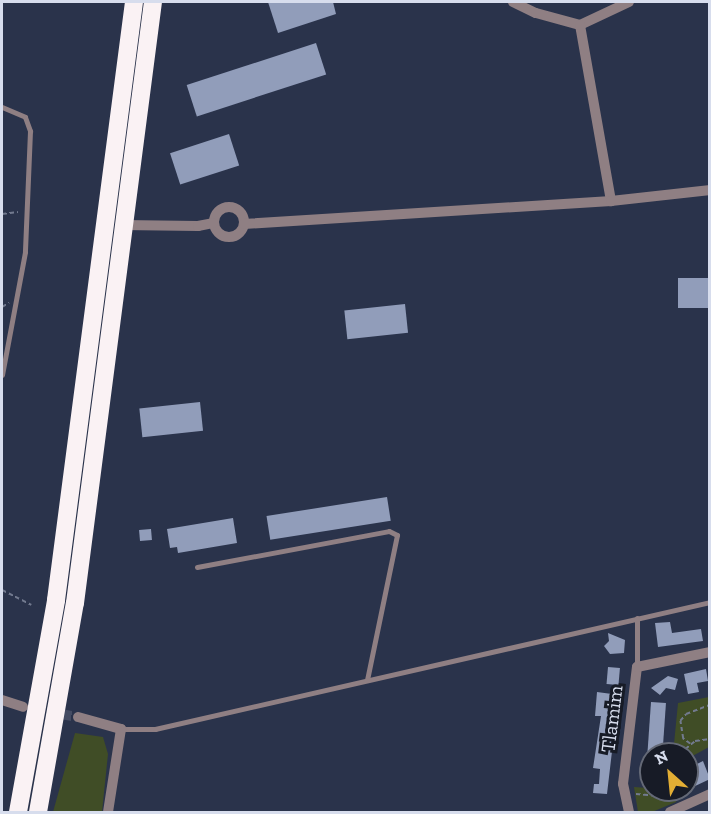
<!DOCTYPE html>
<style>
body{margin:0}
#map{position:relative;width:711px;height:814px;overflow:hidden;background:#2a334b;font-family:"Zilla Slab",serif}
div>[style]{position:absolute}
.green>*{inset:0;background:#404d26}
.building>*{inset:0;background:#919dba;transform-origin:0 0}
.street-tunnel>*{height:10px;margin-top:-5px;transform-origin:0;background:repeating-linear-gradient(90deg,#444c63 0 10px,transparent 0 15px)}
.path>*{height:1.5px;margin-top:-0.75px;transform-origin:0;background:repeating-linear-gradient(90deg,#727a8f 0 4.5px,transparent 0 7.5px)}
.lane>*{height:5px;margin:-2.5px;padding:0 2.5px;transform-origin:2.5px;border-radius:2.5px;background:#8f7f83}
.street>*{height:10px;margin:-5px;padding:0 5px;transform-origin:5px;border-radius:5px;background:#8f7f83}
.street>.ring{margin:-5px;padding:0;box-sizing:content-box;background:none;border:10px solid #8f7f83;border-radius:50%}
.highway>*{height:18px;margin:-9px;padding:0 9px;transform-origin:9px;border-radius:9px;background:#faf2f4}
span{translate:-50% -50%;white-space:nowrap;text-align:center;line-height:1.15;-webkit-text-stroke:6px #171b26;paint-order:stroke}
.street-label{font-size:20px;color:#d7dded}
.frame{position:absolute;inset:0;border:3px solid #d7dded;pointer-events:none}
.north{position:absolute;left:639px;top:742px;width:60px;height:60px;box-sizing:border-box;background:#171b26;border:2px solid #646976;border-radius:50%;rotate:333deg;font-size:16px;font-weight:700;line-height:24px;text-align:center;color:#d7dded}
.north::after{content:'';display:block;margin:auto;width:21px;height:27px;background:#e3ae34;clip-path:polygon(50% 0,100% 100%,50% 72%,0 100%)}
</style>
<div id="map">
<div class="green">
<div style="clip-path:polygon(709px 697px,709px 747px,687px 759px,687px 754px,673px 754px,678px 703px)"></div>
<div style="clip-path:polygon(75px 733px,103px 737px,108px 754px,102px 812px,53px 812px)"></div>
<div style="clip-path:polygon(634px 787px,677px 790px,676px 802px,652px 812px,638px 812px)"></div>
</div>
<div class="building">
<div style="clip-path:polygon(268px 2px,333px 2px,336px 14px,278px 33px)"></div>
<div style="left:316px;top:43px;width:33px;height:136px;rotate:72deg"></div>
<div style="left:229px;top:134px;width:33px;height:62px;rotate:72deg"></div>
<div style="left:710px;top:278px;width:30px;height:32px;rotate:90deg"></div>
<div style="left:405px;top:304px;width:29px;height:61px;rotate:84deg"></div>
<div style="left:200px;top:402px;width:29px;height:61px;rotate:84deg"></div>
<div style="left:387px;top:497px;width:24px;height:122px;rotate:81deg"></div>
<div style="clip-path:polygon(233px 518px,237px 543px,178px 553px,177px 547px,170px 548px,167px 529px)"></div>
<div style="left:151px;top:529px;width:11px;height:12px;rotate:85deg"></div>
<div style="clip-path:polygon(670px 622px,672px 633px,701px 629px,703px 641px,658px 647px,655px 623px)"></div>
<div style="clip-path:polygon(608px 633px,625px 640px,624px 653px,610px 654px,604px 646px,609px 641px)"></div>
<div style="left:608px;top:667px;width:12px;height:17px;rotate:5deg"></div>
<div style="clip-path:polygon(706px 669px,708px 681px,697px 683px,699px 692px,688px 694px,684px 674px)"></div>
<div style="clip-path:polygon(668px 676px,678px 679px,675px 690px,666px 688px,660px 695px,651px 688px)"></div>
<div style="clip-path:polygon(597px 692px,612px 694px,609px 726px,615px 726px,607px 794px,593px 793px,594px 784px,599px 784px,600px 769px,593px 768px,601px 716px,595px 716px)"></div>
<div style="left:651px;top:702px;width:15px;height:51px;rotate:4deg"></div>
<div style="clip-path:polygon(646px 759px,651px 759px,651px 784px,643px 783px)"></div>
<div style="clip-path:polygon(703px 761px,710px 779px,693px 787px,687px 769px)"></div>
</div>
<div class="street-tunnel">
<div style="left:32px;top:709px;width:47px;rotate:9.9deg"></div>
</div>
<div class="path">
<div style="left:2px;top:214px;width:16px;rotate:-7deg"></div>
<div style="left:2px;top:307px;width:8px;rotate:-30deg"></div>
<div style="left:2px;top:590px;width:33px;rotate:27deg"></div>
<div style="left:690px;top:744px;width:9px;rotate:-144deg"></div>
<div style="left:683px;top:739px;width:18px;rotate:-99deg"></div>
<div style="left:680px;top:721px;width:9px;rotate:-49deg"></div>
<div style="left:686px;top:714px;width:26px;rotate:-21deg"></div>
<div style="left:679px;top:754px;width:21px;rotate:-39deg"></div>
<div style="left:695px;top:741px;width:15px;rotate:-8deg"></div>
<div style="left:636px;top:794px;width:35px;rotate:5deg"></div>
<div style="left:671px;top:797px;width:7px;rotate:-90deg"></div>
</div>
<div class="lane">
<div style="left:2px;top:107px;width:25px;rotate:23deg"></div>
<div style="left:25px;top:117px;width:15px;rotate:70deg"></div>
<div style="left:30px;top:131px;width:121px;rotate:92.4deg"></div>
<div style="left:25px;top:252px;width:125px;rotate:100.6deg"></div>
<div style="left:197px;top:567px;width:195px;rotate:-10.6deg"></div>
<div style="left:389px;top:531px;width:9px;rotate:27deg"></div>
<div style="left:397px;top:535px;width:148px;rotate:101.7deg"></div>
<div style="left:637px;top:667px;width:49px;rotate:-90deg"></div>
<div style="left:121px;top:729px;width:34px"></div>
<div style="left:155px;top:729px;width:569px;rotate:-12.89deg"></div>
</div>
<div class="street">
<div style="left:513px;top:2px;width:25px;rotate:26deg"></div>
<div style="left:536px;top:13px;width:46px;rotate:15.3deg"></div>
<div style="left:580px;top:25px;width:54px;rotate:-25.1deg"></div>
<div style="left:580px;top:25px;width:179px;rotate:80deg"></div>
<div class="ring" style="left:214px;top:207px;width:20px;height:20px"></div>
<div style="left:244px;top:224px;width:368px;rotate:-3.6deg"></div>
<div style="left:611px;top:201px;width:100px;rotate:-6.3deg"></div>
<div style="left:122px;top:225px;width:76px;rotate:0.8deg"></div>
<div style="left:198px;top:226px;width:15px;rotate:-11deg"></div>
<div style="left:2px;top:700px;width:22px;rotate:18deg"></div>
<div style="left:78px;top:717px;width:45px;rotate:15.6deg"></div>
<div style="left:121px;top:729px;width:84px;rotate:98.9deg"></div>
<div style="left:629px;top:812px;width:29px;rotate:-102deg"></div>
<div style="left:623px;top:784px;width:118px;rotate:-83.2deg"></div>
<div style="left:637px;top:667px;width:75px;rotate:-11.6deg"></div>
<div style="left:670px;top:812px;width:44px;rotate:-24.2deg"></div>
</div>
<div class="highway">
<div style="left:18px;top:812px;width:215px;rotate:-79.8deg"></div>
<div style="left:56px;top:600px;width:603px;rotate:-82.57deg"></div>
<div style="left:38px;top:812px;width:212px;rotate:-80deg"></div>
<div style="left:75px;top:603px;width:606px;rotate:-82.61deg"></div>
</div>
<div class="street-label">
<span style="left:612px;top:719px;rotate:-83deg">Tlamim</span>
</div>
<div class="frame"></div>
<div class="north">N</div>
</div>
